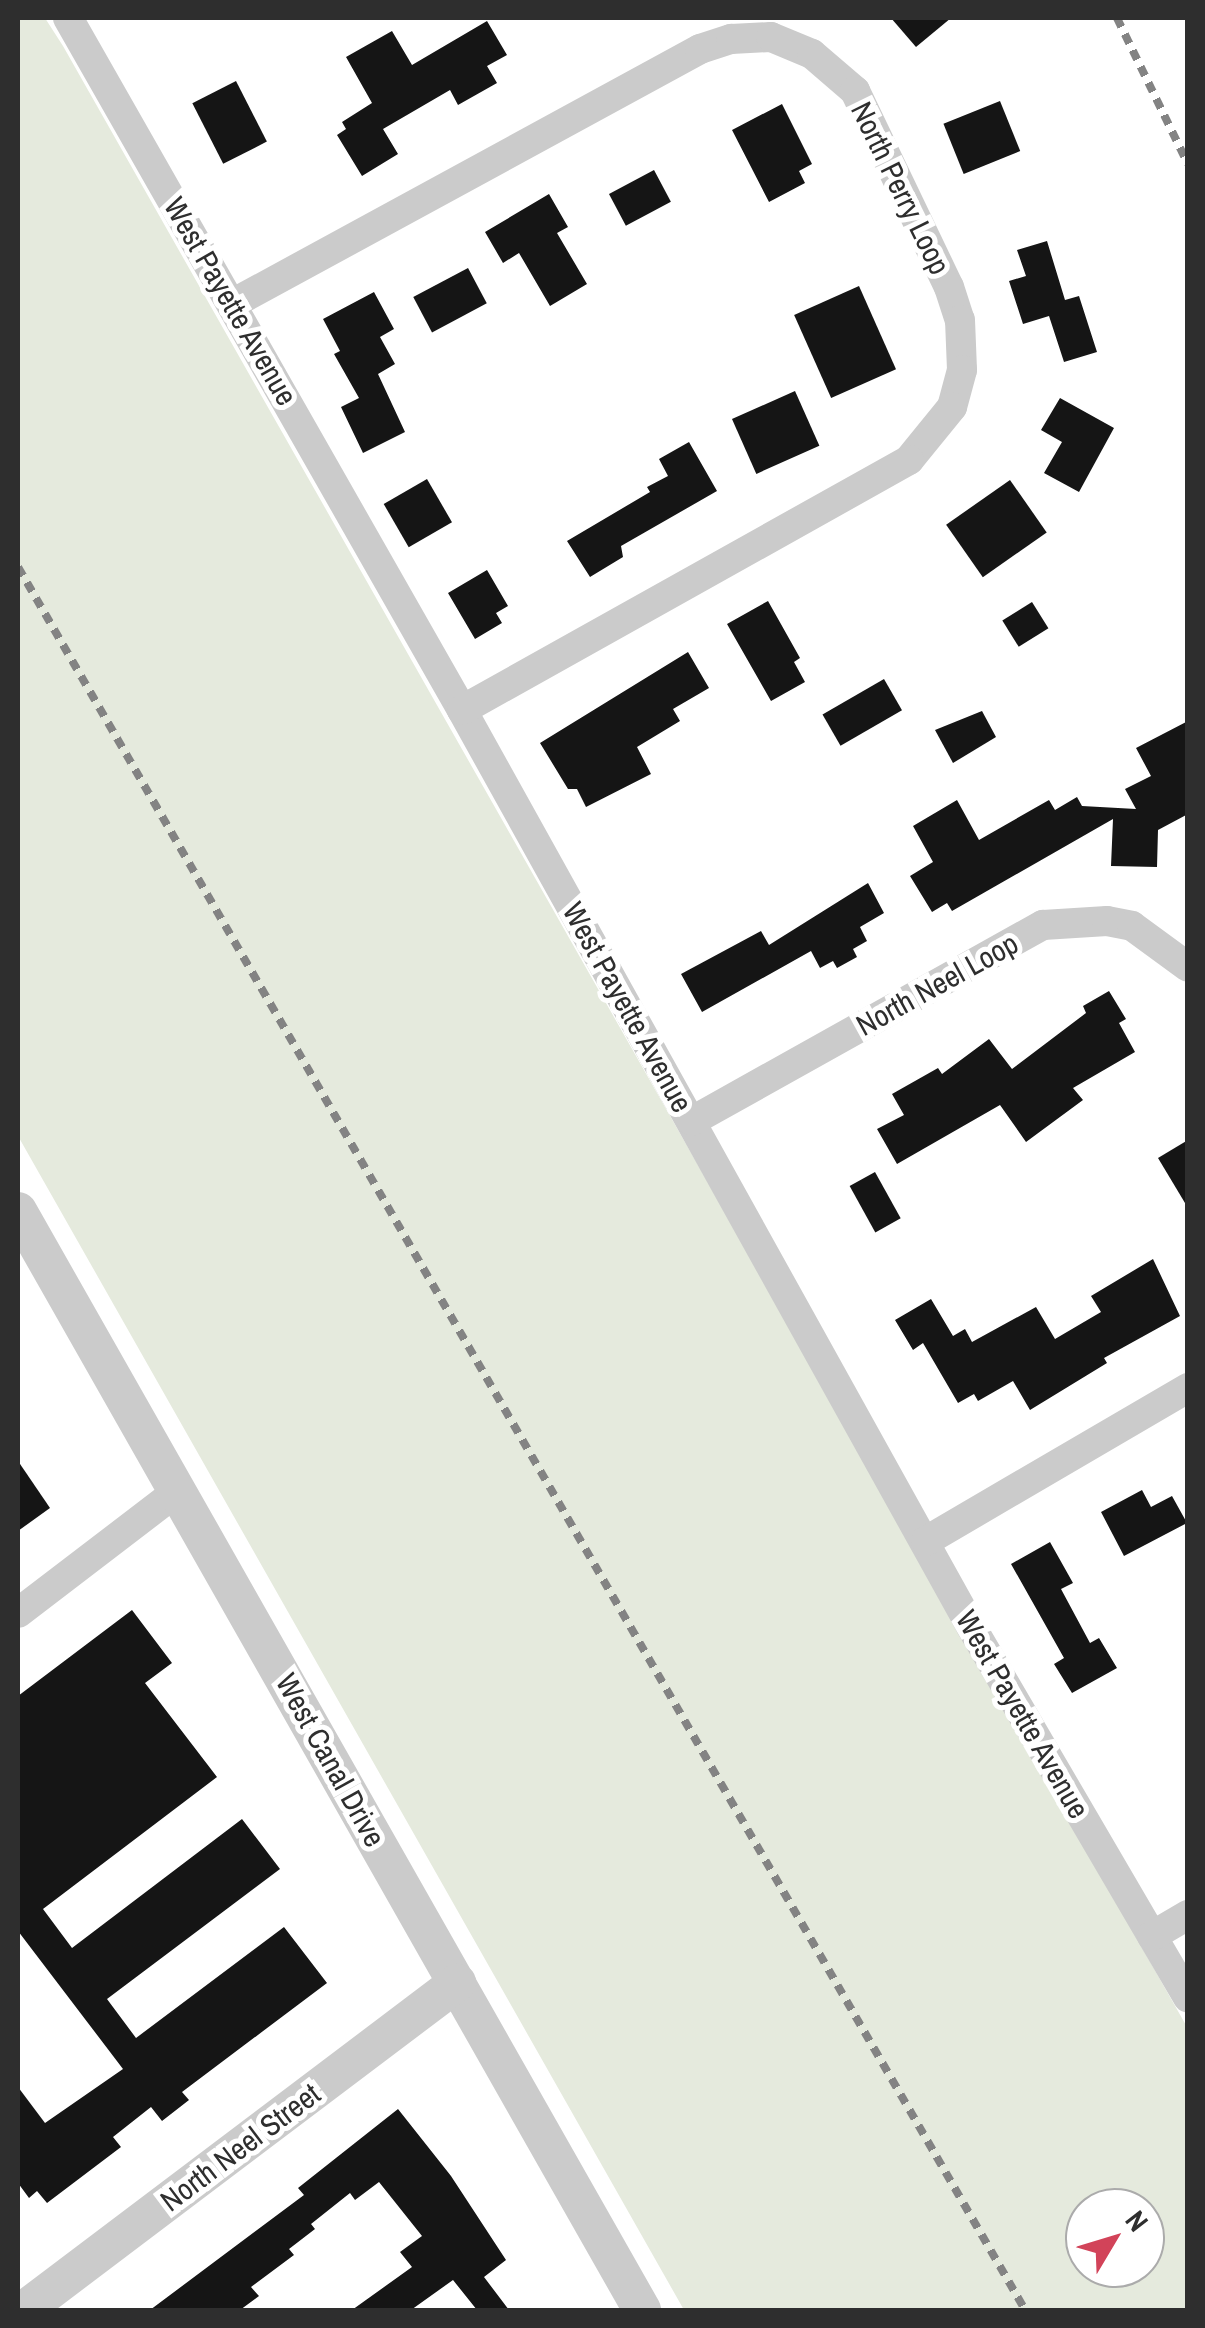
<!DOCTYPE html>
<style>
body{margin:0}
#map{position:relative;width:1205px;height:2328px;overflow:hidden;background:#fff;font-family:"Archivo Narrow",sans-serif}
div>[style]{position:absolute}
.green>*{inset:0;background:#e5eadd}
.building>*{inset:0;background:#151515;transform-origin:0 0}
.minor>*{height:30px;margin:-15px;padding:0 15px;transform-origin:15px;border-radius:15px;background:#cbcbcb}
.tertiary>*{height:38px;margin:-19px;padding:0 19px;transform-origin:19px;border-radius:19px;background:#cbcbcb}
.rail>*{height:8px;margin-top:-4px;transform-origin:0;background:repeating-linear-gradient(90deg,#838383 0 10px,transparent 0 18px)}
span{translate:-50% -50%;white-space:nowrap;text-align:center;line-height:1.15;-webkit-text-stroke:10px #fff;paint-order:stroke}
.street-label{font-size:30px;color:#2e2e2e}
.frame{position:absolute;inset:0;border:20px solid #2e2e2e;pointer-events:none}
.north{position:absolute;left:1065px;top:2188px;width:100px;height:100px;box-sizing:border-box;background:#fff;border:2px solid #ababab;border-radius:50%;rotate:52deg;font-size:28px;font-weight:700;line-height:40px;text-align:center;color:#2e2e2e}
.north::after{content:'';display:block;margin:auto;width:35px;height:45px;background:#d24359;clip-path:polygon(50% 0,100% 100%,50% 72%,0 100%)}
</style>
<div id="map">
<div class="green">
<div style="clip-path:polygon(evenodd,18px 18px,45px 18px,63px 46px,1187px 2027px,1187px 2310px,684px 2310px,18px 1136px,18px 18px,1085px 2208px,1145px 2208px,1145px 2268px,1085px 2268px,1085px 2208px)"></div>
</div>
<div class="building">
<div style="clip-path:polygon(891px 18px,951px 18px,916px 47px)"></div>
<div style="clip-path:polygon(487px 21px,507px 55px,487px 66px,497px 83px,458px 105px,450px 90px,383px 129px,398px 154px,362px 176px,337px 135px,346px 129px,342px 122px,372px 103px,346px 57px,392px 31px,412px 65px)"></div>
<div style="left:236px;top:81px;width:68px;height:49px;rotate:63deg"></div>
<div style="left:1000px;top:101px;width:54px;height:61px;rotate:68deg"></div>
<div style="clip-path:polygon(782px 104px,812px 164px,799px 171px,805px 183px,769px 202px,732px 130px)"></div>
<div style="left:654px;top:170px;width:36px;height:51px;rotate:62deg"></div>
<div style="clip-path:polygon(549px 194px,568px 227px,557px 233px,587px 284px,550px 306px,519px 253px,503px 263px,485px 232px)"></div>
<div style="clip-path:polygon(1047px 241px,1065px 300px,1079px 296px,1097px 352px,1064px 362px,1049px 316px,1023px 324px,1009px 281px,1026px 276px,1017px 250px)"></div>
<div style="left:468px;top:268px;width:40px;height:62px;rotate:62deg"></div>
<div style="left:859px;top:286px;width:91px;height:71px;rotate:66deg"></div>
<div style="clip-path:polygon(374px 292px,394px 329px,380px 337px,395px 364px,378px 374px,405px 432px,363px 453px,341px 407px,359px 398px,334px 354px,340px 351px,323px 319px)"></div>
<div style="left:795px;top:391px;width:60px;height:69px;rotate:66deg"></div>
<div style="clip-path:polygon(1060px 398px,1114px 428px,1079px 492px,1044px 473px,1062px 442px,1041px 430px)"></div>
<div style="clip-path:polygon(689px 442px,717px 491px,621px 546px,623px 557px,590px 577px,567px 541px,650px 492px,647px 487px,668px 476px,659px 459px)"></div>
<div style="left:427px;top:479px;width:50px;height:50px;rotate:60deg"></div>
<div style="left:1010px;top:480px;width:64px;height:78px;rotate:55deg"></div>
<div style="clip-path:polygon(487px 570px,508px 606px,496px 613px,502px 623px,475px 639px,448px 593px)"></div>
<div style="clip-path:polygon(768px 601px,800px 658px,794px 662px,805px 682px,771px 701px,727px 624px)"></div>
<div style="left:1032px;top:602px;width:31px;height:35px;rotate:58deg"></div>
<div style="clip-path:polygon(688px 652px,709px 688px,673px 709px,680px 721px,637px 747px,651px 774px,586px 807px,577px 789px,568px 789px,540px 743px)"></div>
<div style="left:884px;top:679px;width:36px;height:71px;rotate:60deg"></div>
<div style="clip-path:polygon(982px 711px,996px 737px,953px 763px,935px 730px)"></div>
<div style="clip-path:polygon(1188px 721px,1188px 814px,1158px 830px,1157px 867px,1111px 866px,1113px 819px,952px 911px,947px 903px,932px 912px,910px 876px,933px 862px,913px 826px,957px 800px,979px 840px,1049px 800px,1055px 810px,1077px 797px,1082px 806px,1136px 809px,1125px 789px,1151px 776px,1136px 748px)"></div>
<div style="clip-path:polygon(868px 883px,884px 913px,860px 927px,867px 941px,853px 949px,857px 957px,837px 968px,833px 961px,820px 968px,811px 951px,702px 1012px,681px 974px,761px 931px,769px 945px)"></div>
<div style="clip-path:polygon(1109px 991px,1126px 1019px,1119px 1023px,1135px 1052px,1073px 1088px,1083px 1100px,1026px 1142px,1000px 1105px,897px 1164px,877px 1129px,904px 1115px,892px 1094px,938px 1068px,942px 1074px,989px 1039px,1012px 1069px,1086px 1013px,1083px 1006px)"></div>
<div style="clip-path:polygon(1188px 1140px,1188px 1208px,1158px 1158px)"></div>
<div style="left:875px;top:1172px;width:53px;height:29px;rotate:61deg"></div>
<div style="clip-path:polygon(1153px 1259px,1180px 1316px,1104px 1358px,1107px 1363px,1030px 1410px,1013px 1381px,978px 1401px,974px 1394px,958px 1403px,923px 1343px,913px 1350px,895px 1320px,931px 1299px,953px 1336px,965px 1329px,972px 1342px,1036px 1307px,1055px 1339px,1101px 1312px,1091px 1296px)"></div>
<div style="clip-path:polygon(18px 1461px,50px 1508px,18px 1531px)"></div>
<div style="clip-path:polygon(1142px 1490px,1151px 1507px,1172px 1496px,1187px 1523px,1124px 1556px,1101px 1512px)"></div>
<div style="clip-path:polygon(1050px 1542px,1073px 1583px,1061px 1589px,1090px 1643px,1099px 1638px,1117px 1668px,1072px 1693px,1054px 1664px,1064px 1658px,1011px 1564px)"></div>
<div style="clip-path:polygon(132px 1610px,172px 1663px,145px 1683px,217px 1777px,43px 1909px,72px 1948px,242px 1819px,280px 1869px,107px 1999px,136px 2038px,284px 1927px,327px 1983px,182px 2092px,189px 2100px,162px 2121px,151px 2107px,113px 2137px,121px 2147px,47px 2203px,37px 2191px,29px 2198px,18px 2183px,18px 2087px,45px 2123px,123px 2069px,18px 1931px,18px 1696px)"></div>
<div style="clip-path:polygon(398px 2109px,451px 2176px,506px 2260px,484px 2277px,509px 2310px,477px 2310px,453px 2280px,411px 2310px,352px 2310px,412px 2267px,400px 2252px,422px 2236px,379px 2182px,355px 2200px,350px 2193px,311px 2224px,315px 2229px,289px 2249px,294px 2255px,251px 2287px,259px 2296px,240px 2310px,150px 2310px,304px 2195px,298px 2188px)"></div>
</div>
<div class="minor">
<div style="left:68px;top:18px;width:796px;rotate:60.34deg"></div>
<div style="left:462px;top:710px;width:1050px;rotate:60.95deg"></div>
<div style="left:972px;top:1628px;width:428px;rotate:59.7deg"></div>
<div style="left:232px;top:304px;width:533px;rotate:-28.58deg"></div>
<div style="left:700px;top:49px;width:33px;rotate:-18deg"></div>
<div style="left:731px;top:39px;width:40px;rotate:-2.9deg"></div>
<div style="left:771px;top:37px;width:44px;rotate:22.5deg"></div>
<div style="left:812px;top:54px;width:57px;rotate:40.7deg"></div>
<div style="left:855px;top:91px;width:217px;rotate:64.4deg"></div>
<div style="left:949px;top:287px;width:35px;rotate:72deg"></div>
<div style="left:960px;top:320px;width:50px;rotate:87.7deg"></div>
<div style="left:962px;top:370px;width:38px;rotate:105deg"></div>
<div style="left:952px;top:407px;width:68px;rotate:129.1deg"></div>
<div style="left:909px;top:460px;width:512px;rotate:150.78deg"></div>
<div style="left:692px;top:1121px;width:402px;rotate:-29.2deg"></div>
<div style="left:1043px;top:925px;width:64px;rotate:-3.6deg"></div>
<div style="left:1107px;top:921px;width:25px;rotate:11deg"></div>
<div style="left:1132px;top:926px;width:69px;rotate:36.2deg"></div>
<div style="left:926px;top:1541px;width:303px;rotate:-30.3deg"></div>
<div style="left:18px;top:1613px;width:203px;rotate:-37.4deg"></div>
<div style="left:1152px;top:1936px;width:42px;rotate:-30.3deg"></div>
</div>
<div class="tertiary">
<div style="left:18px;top:1211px;width:1264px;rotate:60.41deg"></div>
<div style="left:24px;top:2310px;width:543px;rotate:-37.06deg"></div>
</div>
<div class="rail">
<div style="left:1117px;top:18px;width:162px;rotate:64.1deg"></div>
<div style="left:18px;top:567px;width:2013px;rotate:59.98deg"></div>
</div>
<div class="street-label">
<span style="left:901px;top:188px;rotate:64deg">North Perry Loop</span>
<span style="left:231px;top:301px;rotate:60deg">West Payette Avenue</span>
<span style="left:937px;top:984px;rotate:-29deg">North Neel Loop</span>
<span style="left:628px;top:1007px;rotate:61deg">West Payette Avenue</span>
<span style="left:1023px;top:1714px;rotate:60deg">West Payette Avenue</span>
<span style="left:331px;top:1760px;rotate:61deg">West Canal Drive</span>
<span style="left:240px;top:2147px;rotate:-37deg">North Neel Street</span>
</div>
<div class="frame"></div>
<div class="north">N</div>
</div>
